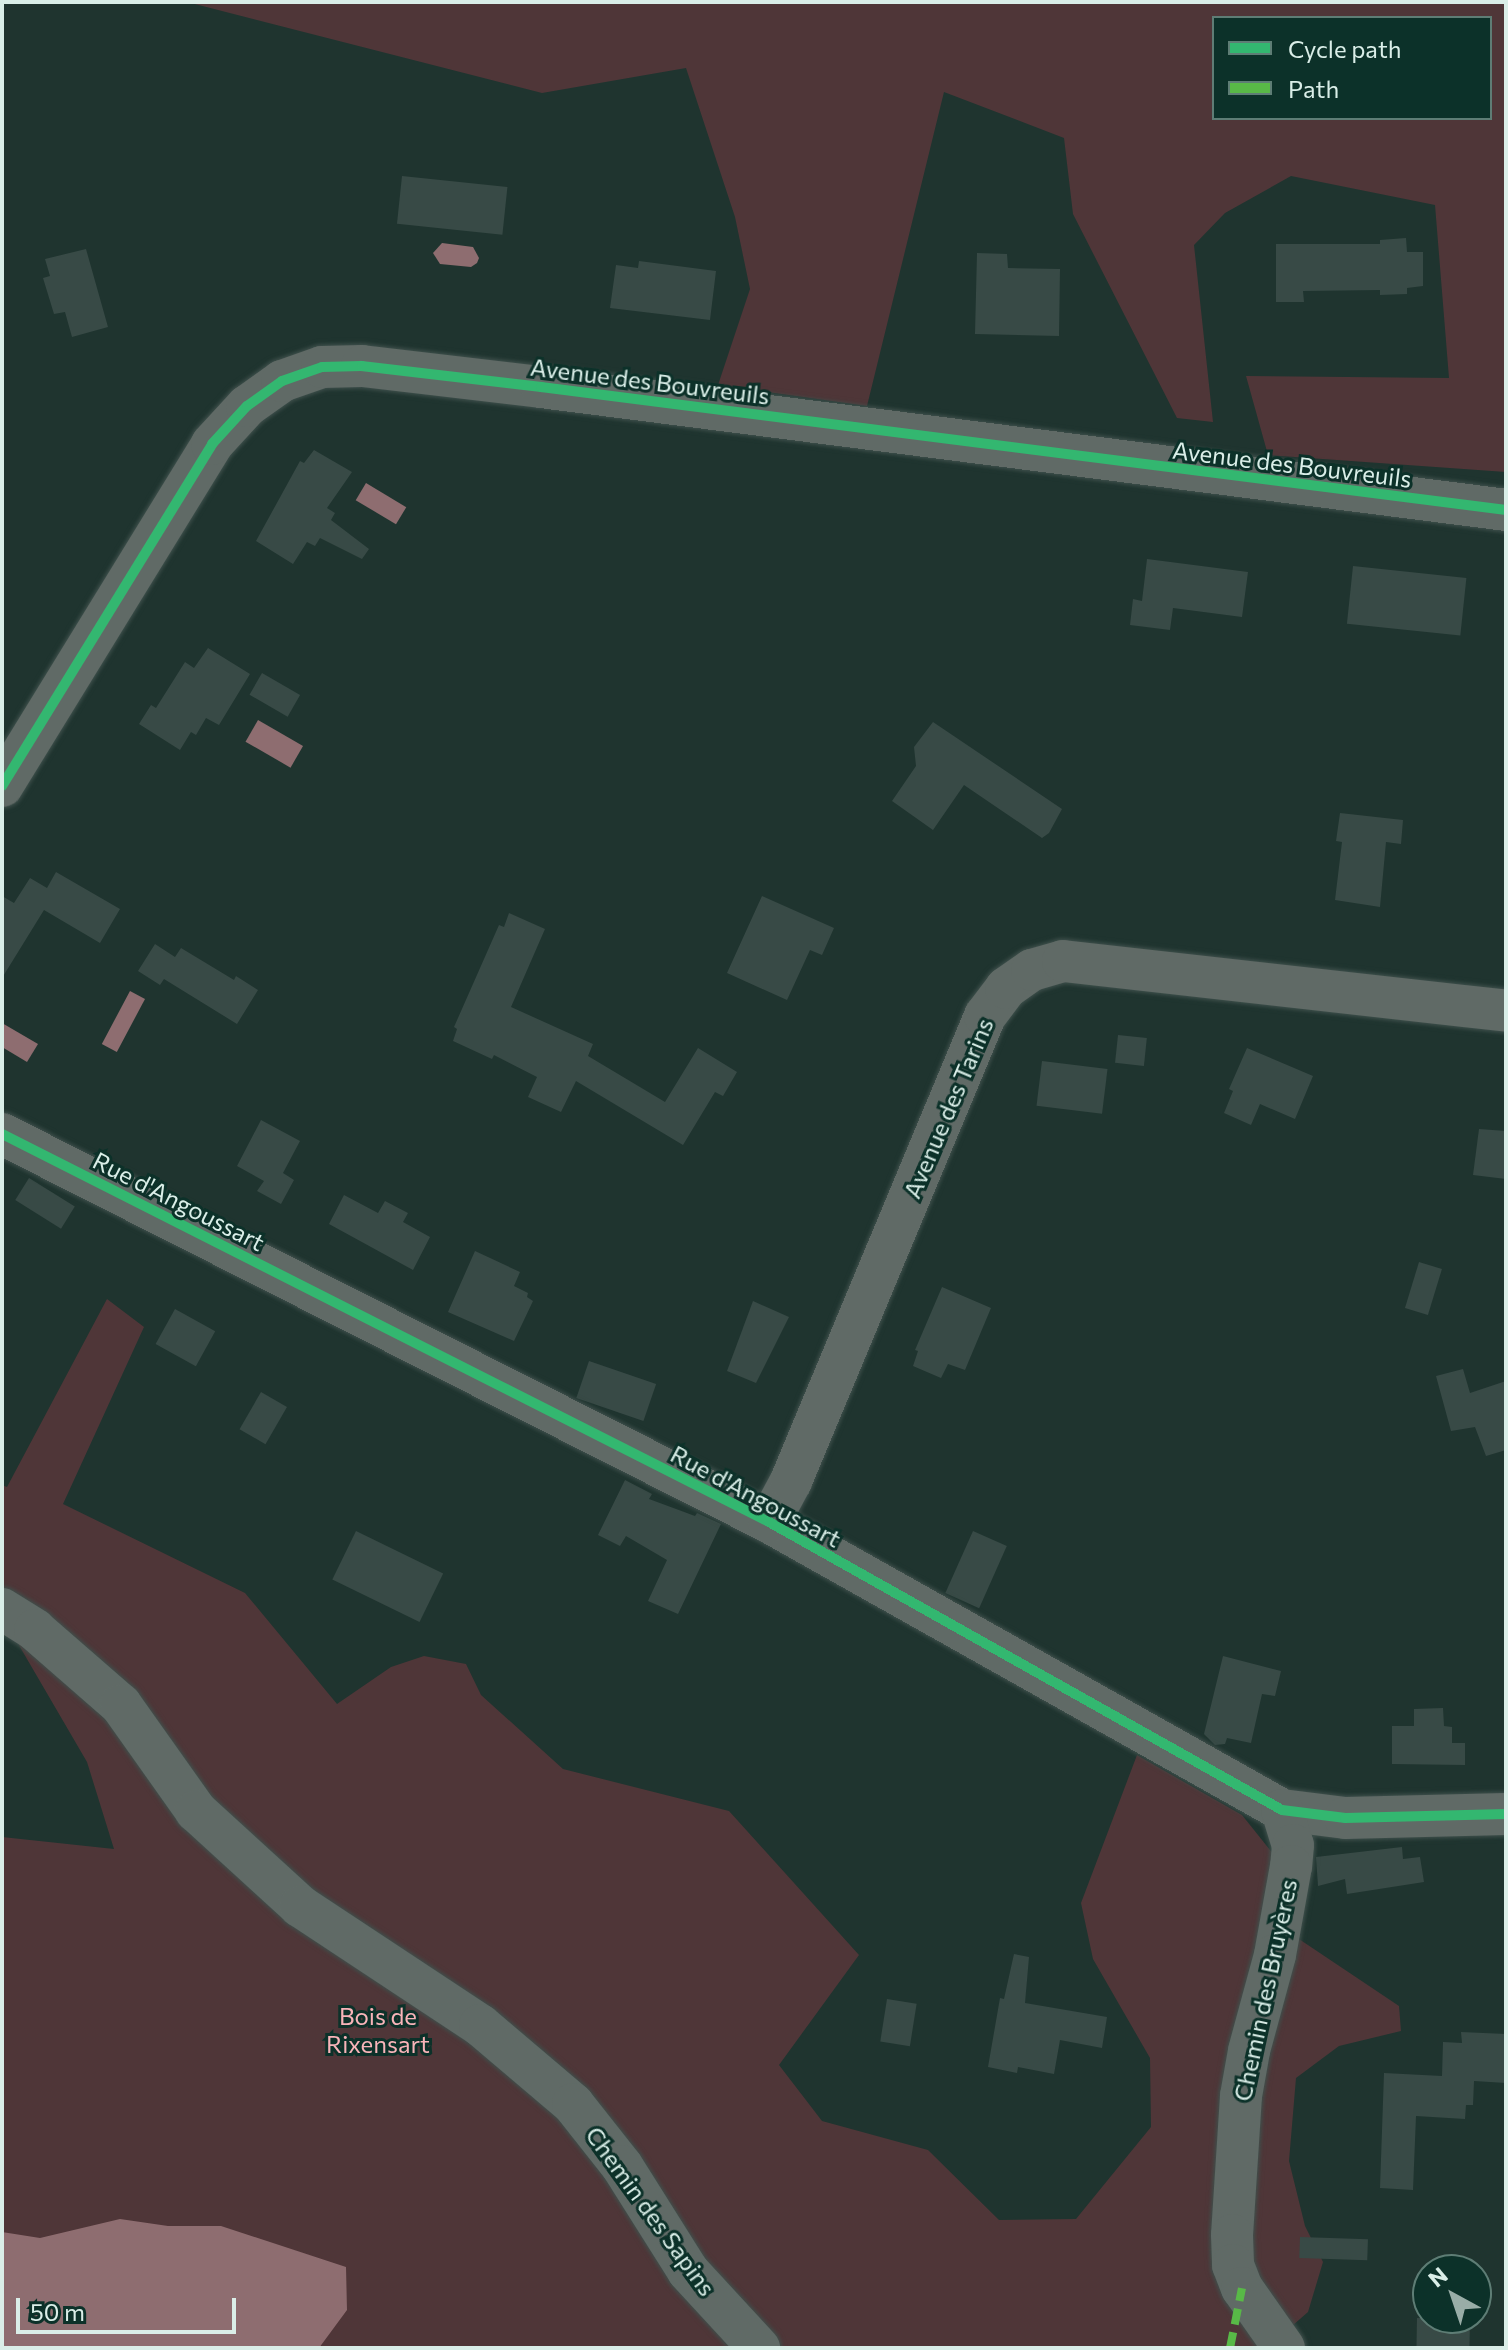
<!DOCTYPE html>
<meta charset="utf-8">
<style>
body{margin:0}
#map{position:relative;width:1508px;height:2350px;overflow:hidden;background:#1f342f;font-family:Commissioner,sans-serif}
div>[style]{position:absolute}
.green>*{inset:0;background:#4f3638}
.water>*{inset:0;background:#8e6d70;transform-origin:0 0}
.building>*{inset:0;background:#384a46;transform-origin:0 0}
.roads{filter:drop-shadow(0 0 2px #3f504c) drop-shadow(0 0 2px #3f504c)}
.minor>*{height:42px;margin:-21px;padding:0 21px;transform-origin:21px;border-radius:21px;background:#606a66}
.quiet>*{height:8px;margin-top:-4px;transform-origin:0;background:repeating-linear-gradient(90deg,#58b947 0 16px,transparent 0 24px)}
.cycleway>*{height:10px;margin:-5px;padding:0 5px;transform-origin:5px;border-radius:5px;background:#33b770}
span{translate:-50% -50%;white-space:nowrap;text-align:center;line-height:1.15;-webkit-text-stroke:6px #0c3129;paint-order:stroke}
.street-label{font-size:24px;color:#daeee8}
.park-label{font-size:24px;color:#f8b4b9}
.frame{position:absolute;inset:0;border:4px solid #daeee8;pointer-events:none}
.legend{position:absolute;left:1212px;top:16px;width:280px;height:104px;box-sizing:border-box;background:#0c3129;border:2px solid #5e7d75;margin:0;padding:10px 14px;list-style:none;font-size:24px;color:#daeee8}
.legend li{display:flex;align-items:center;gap:16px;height:40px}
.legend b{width:40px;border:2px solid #5e7d75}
.north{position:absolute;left:1412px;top:2254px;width:80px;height:80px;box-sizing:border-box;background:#0c3129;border:2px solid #5e7d75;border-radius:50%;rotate:320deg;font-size:22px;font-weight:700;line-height:32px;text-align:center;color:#daeee8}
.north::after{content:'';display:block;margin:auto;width:28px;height:36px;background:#99ada7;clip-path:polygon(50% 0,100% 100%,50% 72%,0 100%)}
.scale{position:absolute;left:16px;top:2298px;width:220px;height:36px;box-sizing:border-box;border:4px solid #daeee8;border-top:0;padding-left:10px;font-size:24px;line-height:28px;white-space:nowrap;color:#daeee8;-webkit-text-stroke:6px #0c3129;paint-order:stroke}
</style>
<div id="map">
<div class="green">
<div style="clip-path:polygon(evenodd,187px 2px,1506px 2px,1506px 472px,1268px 455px,1246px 376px,1449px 378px,1435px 205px,1291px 176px,1225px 213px,1194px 245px,1213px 422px,1177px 418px,1073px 214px,1064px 138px,944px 92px,867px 406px,718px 385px,750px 289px,735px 217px,686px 68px,542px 93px,187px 2px,1214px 18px,1490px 18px,1490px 118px,1214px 118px,1214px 18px)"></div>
<div style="clip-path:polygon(107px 1299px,144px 1327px,63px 1504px,245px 1593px,337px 1704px,391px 1667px,424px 1656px,466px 1664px,481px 1695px,563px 1769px,729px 1811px,859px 1955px,779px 2065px,822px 2121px,928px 2150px,999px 2220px,1076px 2219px,1151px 2127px,1150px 2058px,1093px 1959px,1081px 1903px,1137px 1755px,1242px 1815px,1286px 1870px,1290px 1933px,1399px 2006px,1401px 2031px,1339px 2046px,1296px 2078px,1289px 2161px,1305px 2226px,1323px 2262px,1308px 2312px,1267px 2348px,2px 2348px,2px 1837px,114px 1849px,87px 1762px,13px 1635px,2px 1628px,2px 1485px,7px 1487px)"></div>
</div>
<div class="water">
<div style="clip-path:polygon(442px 243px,473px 247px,479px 258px,477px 263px,471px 267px,440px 264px,433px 253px)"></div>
<div style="left:366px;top:483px;width:47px;height:20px;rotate:31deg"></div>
<div style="left:258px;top:720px;width:52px;height:25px;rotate:30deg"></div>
<div style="left:130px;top:991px;width:17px;height:60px;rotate:28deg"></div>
<div style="clip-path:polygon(2px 1023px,38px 1044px,27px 1062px,2px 1047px)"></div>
<div style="clip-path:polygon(120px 2219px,168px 2226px,221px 2226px,346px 2267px,347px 2310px,319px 2348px,2px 2348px,2px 2232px,40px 2238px)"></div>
</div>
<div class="building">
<div style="left:402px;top:176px;width:106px;height:48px;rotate:6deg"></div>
<div style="clip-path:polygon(1406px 238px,1407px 252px,1423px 252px,1423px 286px,1407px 288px,1407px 294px,1380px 295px,1380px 290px,1303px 291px,1304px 302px,1276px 302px,1276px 244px,1380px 244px,1380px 240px)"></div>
<div style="clip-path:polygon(86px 249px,108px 327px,72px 337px,65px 312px,54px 314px,43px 278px,50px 276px,45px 259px)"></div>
<div style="clip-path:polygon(977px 253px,1007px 254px,1008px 268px,1060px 269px,1059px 336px,975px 334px)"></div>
<div style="clip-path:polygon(639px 261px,716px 271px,710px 320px,610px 308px,616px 265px,638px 268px)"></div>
<div style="clip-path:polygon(314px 450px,352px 472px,327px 508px,335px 513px,331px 520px,369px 549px,362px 559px,320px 538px,315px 546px,307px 542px,293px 564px,256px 541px,300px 461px,304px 463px)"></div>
<div style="clip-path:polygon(1147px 559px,1248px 572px,1242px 617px,1173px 608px,1170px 630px,1130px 625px,1133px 599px,1142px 601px)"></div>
<div style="left:1353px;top:566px;width:114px;height:58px;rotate:6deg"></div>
<div style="clip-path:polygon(208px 648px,250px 674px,219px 725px,206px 718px,196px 735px,191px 732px,180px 750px,139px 724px,151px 705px,156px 708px,185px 662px,194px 668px)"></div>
<div style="left:262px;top:673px;width:44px;height:25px;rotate:30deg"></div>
<div style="clip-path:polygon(933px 722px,1062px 809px,1049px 833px,1042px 838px,964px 785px,933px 830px,892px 801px,916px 766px,914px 747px)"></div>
<div style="clip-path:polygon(1340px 813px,1403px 820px,1401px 844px,1386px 842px,1380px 907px,1335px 900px,1342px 842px,1336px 841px)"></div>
<div style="clip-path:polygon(56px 872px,120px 909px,100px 943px,44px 910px,2px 978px,2px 896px,14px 903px,30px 878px,47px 888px)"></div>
<div style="clip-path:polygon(762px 896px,834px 928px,822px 955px,810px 950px,787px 1000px,727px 973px)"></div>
<div style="clip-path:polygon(509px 913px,545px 929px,511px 1007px,593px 1044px,588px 1056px,665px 1102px,698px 1048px,737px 1072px,723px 1096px,715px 1092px,683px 1145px,576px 1081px,561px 1112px,528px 1097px,537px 1077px,494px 1055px,492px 1059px,453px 1041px,457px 1029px,454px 1027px,499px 925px,504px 927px)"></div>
<div style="clip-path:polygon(155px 944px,175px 957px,181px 948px,234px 980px,236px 976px,258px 990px,237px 1024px,164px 979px,160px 985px,138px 971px)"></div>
<div style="left:1118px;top:1035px;width:29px;height:28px;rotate:6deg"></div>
<div style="clip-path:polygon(1247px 1048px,1313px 1076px,1295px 1119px,1260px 1104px,1251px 1125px,1224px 1113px,1233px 1091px,1229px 1089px)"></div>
<div style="left:1042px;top:1061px;width:66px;height:45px;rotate:7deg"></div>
<div style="clip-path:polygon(261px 1120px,300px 1141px,283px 1173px,294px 1180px,281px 1204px,257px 1191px,264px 1181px,237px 1166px)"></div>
<div style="clip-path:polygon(1479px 1129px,1506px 1131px,1506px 1179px,1473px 1175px)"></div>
<div style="left:29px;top:1178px;width:54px;height:26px;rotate:32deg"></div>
<div style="clip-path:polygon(344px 1195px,378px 1213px,385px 1201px,408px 1213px,403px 1222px,430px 1237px,413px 1270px,329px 1224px)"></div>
<div style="clip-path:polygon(475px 1251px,520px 1272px,514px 1286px,528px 1293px,527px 1297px,533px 1301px,514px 1341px,448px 1312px)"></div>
<div style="left:1419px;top:1262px;width:24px;height:48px;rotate:17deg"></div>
<div style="clip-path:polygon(942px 1287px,991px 1308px,965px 1370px,948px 1364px,941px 1378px,913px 1366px,918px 1351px,915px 1350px)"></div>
<div style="clip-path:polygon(753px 1301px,789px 1317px,756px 1383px,727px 1371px)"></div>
<div style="left:175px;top:1309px;width:46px;height:40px;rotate:29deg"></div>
<div style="left:589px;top:1361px;width:71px;height:39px;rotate:19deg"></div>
<div style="clip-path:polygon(1463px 1369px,1470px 1393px,1506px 1381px,1506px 1450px,1486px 1456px,1475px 1427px,1451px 1431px,1436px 1376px)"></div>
<div style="left:261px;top:1392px;width:30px;height:43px;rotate:30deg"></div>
<div style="clip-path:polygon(625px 1480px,652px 1494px,649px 1499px,695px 1516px,697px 1513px,721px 1524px,678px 1614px,648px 1601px,667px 1560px,626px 1536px,620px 1546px,598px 1535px)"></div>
<div style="left:356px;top:1531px;width:97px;height:54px;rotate:26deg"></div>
<div style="left:973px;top:1531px;width:37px;height:68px;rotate:24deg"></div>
<div style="clip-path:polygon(1223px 1656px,1281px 1671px,1275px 1696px,1262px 1694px,1251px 1743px,1227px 1738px,1225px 1744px,1215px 1745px,1204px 1734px)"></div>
<div style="clip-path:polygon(1443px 1708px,1444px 1726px,1452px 1727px,1452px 1743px,1465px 1743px,1465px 1765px,1392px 1764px,1392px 1726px,1414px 1726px,1414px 1709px)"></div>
<div style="clip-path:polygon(1402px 1847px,1403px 1859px,1420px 1857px,1424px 1882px,1347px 1894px,1345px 1879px,1318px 1886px,1316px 1857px)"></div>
<div style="clip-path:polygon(1014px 1954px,1029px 1957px,1025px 2003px,1107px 2017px,1102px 2048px,1060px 2040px,1054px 2074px,1018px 2067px,1017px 2073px,988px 2067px,1000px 1998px,1004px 1999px)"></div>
<div style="left:887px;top:1999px;width:30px;height:43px;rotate:9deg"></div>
<div style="clip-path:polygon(1461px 2032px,1506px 2034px,1506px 2083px,1474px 2081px,1473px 2105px,1466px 2105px,1465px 2119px,1416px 2116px,1413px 2190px,1380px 2188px,1384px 2073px,1442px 2076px,1443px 2042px,1462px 2043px)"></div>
<div style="left:1300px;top:2237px;width:68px;height:21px;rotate:2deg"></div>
<div style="left:1417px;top:2318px;width:53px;height:30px;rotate:1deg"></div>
</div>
<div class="roads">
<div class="minor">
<div style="left:2px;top:786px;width:401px;rotate:-58.4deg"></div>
<div style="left:212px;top:444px;width:52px;rotate:-47.4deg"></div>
<div style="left:247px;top:406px;width:43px;rotate:-35.5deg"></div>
<div style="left:282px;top:381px;width:42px;rotate:-19.3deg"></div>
<div style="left:322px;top:367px;width:40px;rotate:-1.4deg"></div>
<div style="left:362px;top:366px;width:180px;rotate:6.7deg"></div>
<div style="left:541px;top:387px;width:973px;rotate:7.26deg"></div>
<div style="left:2px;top:1134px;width:860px;rotate:26.83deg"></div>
<div style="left:769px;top:1522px;width:588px;rotate:29.31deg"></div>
<div style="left:1282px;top:1810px;width:64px;rotate:7.2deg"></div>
<div style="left:1345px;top:1818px;width:161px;rotate:-1.4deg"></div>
<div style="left:769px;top:1522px;width:47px;rotate:-61.8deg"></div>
<div style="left:791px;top:1481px;width:504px;rotate:-67.35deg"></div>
<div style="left:985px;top:1016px;width:35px;rotate:-53deg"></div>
<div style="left:1006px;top:988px;width:32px;rotate:-35deg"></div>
<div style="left:1032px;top:970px;width:32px;rotate:-16deg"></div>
<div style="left:1063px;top:961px;width:446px;rotate:6.4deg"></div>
<div style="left:2px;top:1609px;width:39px;rotate:32deg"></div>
<div style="left:35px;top:1630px;width:114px;rotate:41.1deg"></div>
<div style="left:121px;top:1705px;width:130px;rotate:54.7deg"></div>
<div style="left:196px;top:1811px;width:141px;rotate:42.4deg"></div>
<div style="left:300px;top:1906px;width:216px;rotate:33.5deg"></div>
<div style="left:480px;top:2025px;width:122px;rotate:40.3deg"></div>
<div style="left:573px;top:2104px;width:79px;rotate:51.7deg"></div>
<div style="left:622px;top:2166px;width:124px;rotate:57.8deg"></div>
<div style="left:688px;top:2271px;width:105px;rotate:47.3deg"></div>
<div style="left:1282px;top:1810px;width:37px;rotate:73deg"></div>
<div style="left:1293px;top:1845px;width:21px;rotate:95deg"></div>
<div style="left:1291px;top:1866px;width:90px;rotate:100.2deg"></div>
<div style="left:1275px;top:1955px;width:99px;rotate:105.2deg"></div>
<div style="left:1249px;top:2051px;width:46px;rotate:100.1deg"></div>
<div style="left:1241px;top:2096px;width:139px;rotate:93.7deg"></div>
<div style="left:1232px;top:2235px;width:30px;rotate:88deg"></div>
<div style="left:1233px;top:2265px;width:25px;rotate:69deg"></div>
<div style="left:1242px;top:2288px;width:73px;rotate:55deg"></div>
</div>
</div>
<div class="quiet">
<div style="left:1230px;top:2348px;width:61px;rotate:-78.7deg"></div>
</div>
<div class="cycleway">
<div style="left:2px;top:786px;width:401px;rotate:-58.4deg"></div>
<div style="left:212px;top:444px;width:52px;rotate:-47.4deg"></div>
<div style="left:247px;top:406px;width:43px;rotate:-35.5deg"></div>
<div style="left:282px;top:381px;width:42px;rotate:-19.3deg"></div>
<div style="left:322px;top:367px;width:40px;rotate:-1.4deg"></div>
<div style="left:362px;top:366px;width:180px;rotate:6.7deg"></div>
<div style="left:541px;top:387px;width:973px;rotate:7.26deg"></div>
<div style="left:2px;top:1134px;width:860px;rotate:26.83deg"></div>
<div style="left:769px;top:1522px;width:588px;rotate:29.31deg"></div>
<div style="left:1282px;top:1810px;width:64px;rotate:7.2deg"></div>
<div style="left:1345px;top:1818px;width:161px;rotate:-1.4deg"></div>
</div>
<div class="street-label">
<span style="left:650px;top:381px;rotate:7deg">Avenue des Bouvreuils</span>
<span style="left:1292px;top:464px;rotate:7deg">Avenue des Bouvreuils</span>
<span style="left:948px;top:1108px;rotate:-67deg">Avenue des Tarins</span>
<span style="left:179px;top:1201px;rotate:27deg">Rue d'Angoussart</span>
<span style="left:756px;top:1496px;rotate:28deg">Rue d'Angoussart</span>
<span style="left:1265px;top:1990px;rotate:-78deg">Chemin des Bruyères</span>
<span style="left:651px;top:2211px;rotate:54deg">Chemin des Sapins</span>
</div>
<div class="park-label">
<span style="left:378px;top:2030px">Bois de<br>Rixensart</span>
</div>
<div class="frame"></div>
<ul class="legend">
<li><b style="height:10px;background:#33b770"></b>Cycle path</li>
<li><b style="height:10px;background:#58b947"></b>Path</li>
</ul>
<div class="north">N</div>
<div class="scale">50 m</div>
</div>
